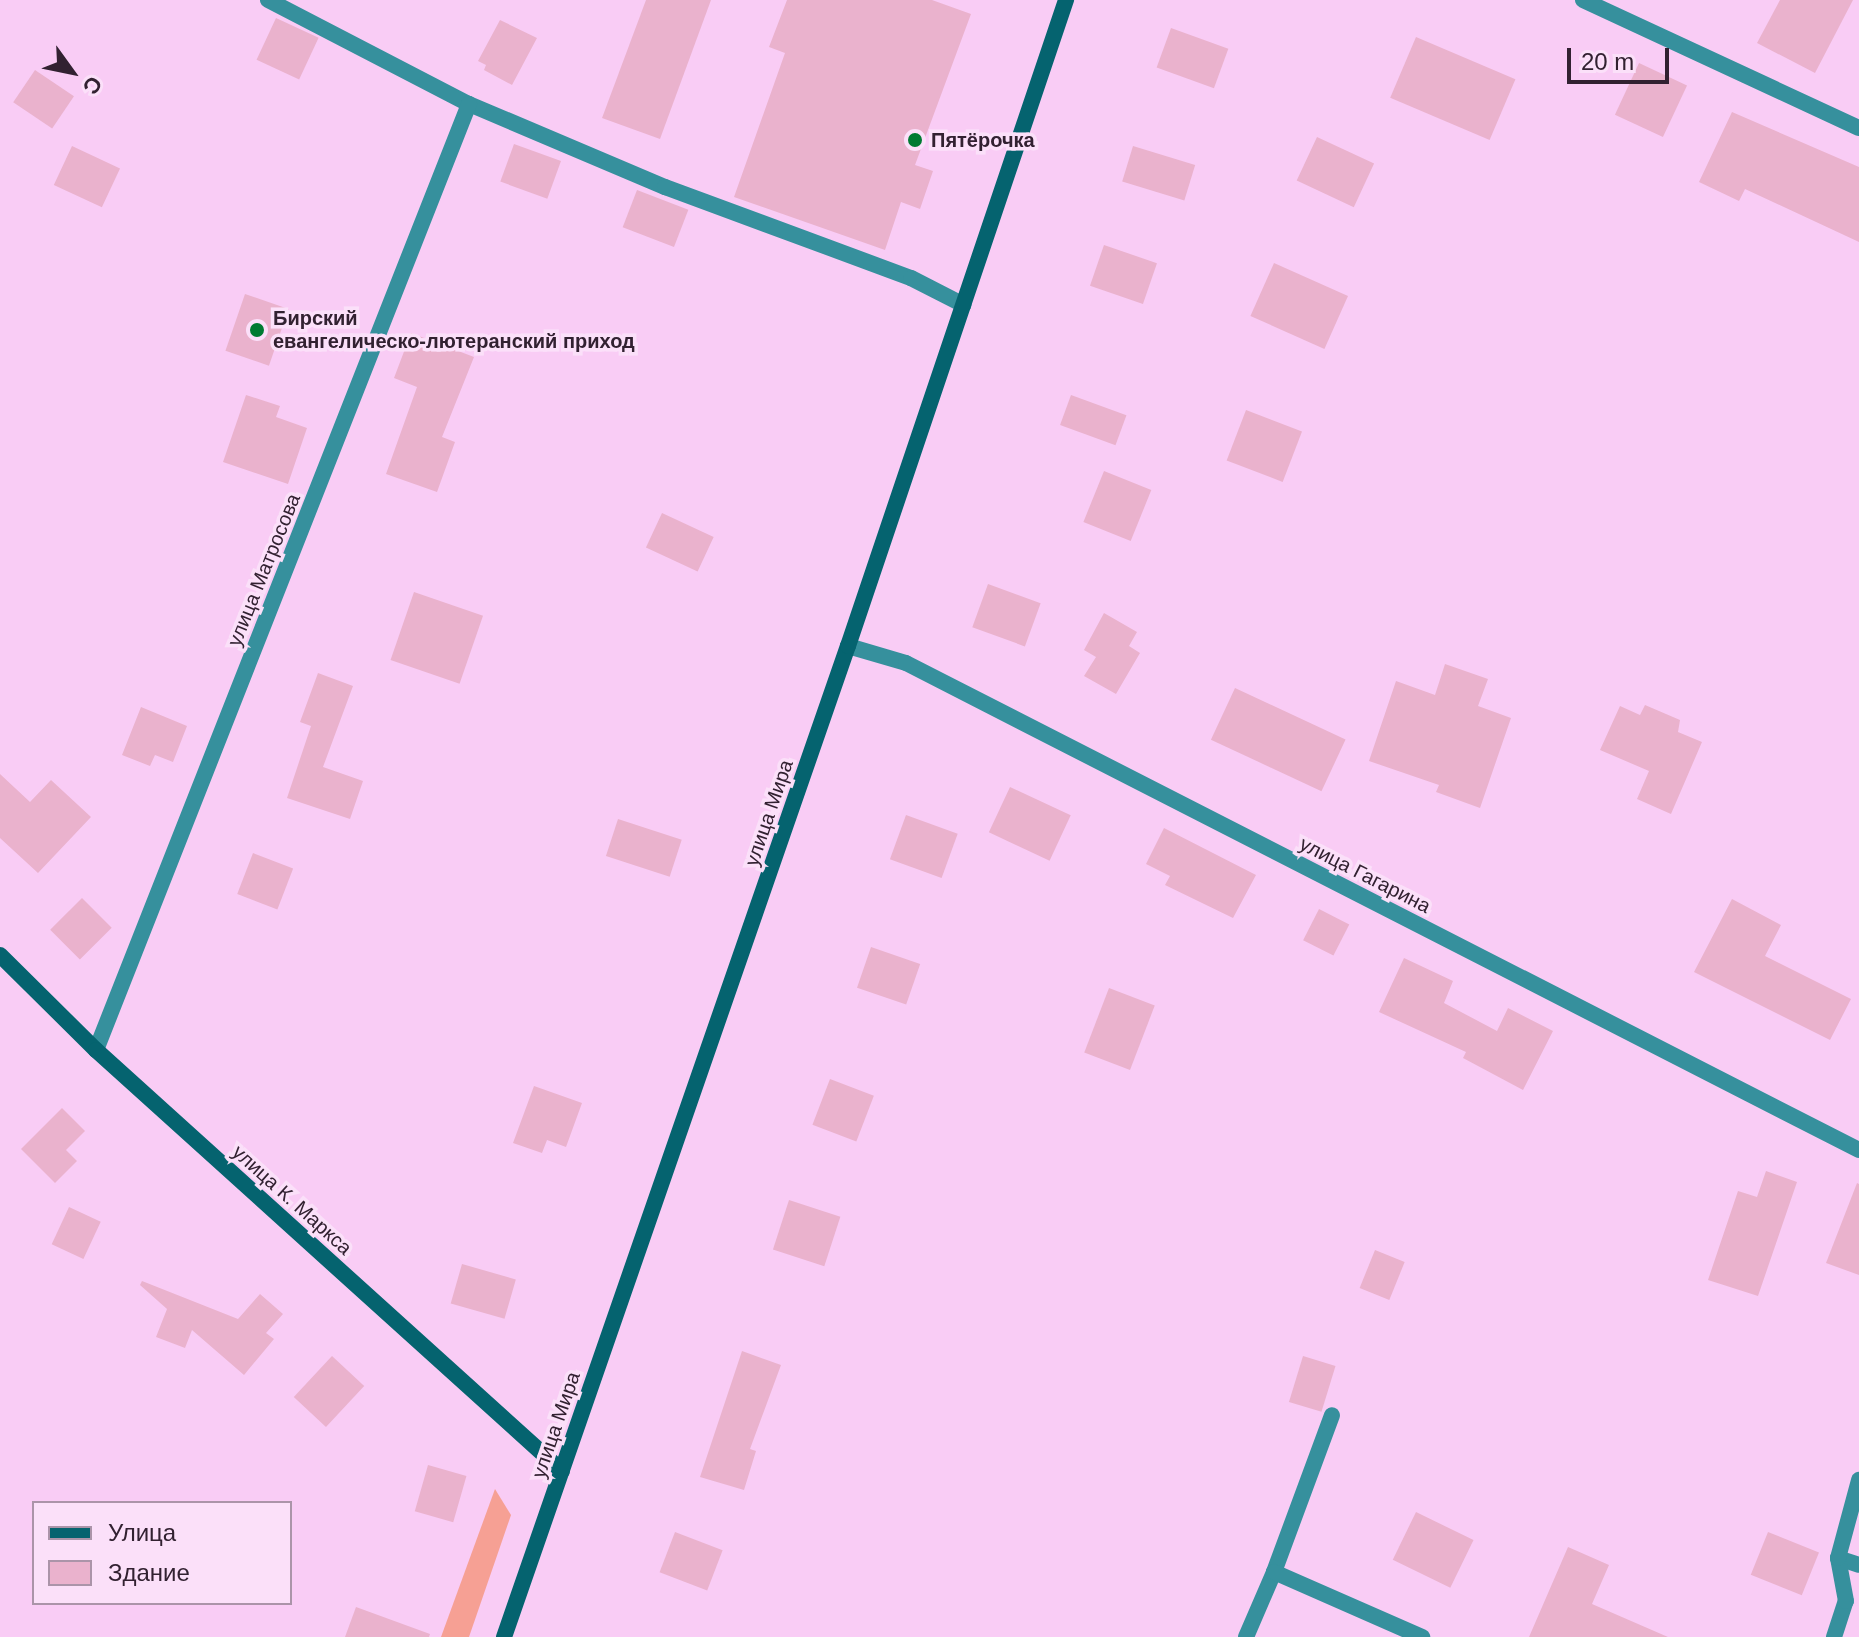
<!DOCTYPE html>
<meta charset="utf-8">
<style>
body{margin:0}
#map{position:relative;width:1859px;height:1637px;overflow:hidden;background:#f9ccf5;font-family:Arial,sans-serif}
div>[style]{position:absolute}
.green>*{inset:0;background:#f6a094}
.building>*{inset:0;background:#eab2cd;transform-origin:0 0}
.minor>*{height:16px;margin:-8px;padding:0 8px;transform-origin:8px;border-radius:8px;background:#36909d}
.secondary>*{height:16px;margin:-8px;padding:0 8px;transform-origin:8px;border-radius:8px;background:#05636f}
.dots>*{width:22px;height:22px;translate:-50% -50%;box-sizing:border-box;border:4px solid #fbe0f9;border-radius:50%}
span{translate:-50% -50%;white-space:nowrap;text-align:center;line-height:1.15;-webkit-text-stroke:7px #fbe0f9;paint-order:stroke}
.poi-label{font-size:20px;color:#322131;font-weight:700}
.left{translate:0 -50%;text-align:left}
.street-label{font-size:20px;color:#322131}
.legend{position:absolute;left:32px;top:1501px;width:260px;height:104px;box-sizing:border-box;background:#fbe0f9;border:2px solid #ab94a9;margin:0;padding:10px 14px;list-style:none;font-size:24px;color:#322131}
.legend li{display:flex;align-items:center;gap:16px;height:40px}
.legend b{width:40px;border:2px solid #ab94a9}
.north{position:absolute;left:32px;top:32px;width:80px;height:80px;-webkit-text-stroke:6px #fbe0f9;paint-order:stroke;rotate:123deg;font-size:22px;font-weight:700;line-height:32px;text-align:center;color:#322131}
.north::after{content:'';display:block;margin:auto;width:28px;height:36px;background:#322131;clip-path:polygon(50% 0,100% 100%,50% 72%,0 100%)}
.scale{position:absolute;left:1567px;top:48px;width:102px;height:36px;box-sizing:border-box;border:4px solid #322131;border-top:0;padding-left:10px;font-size:24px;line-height:28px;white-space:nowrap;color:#322131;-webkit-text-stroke:6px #fbe0f9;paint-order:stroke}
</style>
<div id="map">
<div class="green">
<div style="clip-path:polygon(495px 1489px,511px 1515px,469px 1637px,441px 1637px)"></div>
</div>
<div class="building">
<div style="clip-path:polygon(646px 0,711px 0,660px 139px,602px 118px)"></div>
<div style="clip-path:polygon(787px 0,932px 0,971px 14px,915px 165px,933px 171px,920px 209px,901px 202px,885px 250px,734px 197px,785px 53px,769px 47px)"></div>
<div style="clip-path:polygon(1780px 0,1853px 0,1815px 73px,1757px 43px)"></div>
<div style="left:276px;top:18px;width:47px;height:46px;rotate:25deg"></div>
<div style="clip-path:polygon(500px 20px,537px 38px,512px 85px,484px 70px,486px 65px,478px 61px)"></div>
<div style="left:1171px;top:28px;width:61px;height:42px;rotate:20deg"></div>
<div style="left:1416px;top:37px;width:108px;height:66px;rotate:23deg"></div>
<div style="left:1639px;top:63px;width:53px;height:57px;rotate:25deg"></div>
<div style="left:35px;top:70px;width:47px;height:39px;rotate:34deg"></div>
<div style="clip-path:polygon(1732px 112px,1859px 167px,1859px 242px,1745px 189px,1739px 201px,1699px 182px)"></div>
<div style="left:1317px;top:137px;width:63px;height:48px;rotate:25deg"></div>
<div style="left:514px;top:144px;width:50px;height:40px;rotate:20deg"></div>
<div style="left:72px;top:146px;width:53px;height:43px;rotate:25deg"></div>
<div style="left:1133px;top:146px;width:65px;height:37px;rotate:17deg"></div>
<div style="left:637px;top:190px;width:55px;height:40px;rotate:21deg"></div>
<div style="left:1104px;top:245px;width:56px;height:43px;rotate:19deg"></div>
<div style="left:1274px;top:263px;width:81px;height:58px;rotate:24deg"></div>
<div style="left:245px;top:294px;width:46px;height:60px;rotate:19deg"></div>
<div style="clip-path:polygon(411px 333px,474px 357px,442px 437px,455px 442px,437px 492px,386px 474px,417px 387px,394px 378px)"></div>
<div style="clip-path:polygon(246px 395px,280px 406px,276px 417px,307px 428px,288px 484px,223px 462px)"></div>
<div style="left:1071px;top:395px;width:59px;height:32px;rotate:20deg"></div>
<div style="left:1246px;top:410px;width:60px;height:54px;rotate:21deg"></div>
<div style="left:1104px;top:471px;width:51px;height:55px;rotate:22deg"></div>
<div style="left:662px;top:513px;width:57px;height:38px;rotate:25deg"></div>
<div style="left:988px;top:584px;width:56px;height:46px;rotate:20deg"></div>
<div style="left:414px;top:592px;width:73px;height:72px;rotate:19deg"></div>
<div style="clip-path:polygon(1104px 613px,1137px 632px,1129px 646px,1140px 653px,1116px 694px,1084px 676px,1096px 657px,1084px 650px)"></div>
<div style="clip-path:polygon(1445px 664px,1488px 679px,1478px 706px,1511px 718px,1480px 808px,1436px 792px,1439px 785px,1369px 761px,1396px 681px,1435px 695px)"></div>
<div style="clip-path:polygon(318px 673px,353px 686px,323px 767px,363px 781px,350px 819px,287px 798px,311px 726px,300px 722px)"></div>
<div style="left:1235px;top:688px;width:122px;height:57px;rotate:25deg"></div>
<div style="clip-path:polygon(1645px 705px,1680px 720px,1678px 732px,1702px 742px,1671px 814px,1637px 799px,1649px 771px,1600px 750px,1620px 706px,1640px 715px)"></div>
<div style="clip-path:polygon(141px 707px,187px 726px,173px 762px,155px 755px,150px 766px,122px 755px)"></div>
<div style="clip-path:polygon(0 774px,30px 802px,51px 780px,91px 817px,38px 873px,0 838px)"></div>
<div style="left:1010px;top:787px;width:67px;height:50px;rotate:25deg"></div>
<div style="left:906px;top:815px;width:55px;height:47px;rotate:20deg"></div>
<div style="left:618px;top:819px;width:67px;height:39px;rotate:18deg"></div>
<div style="clip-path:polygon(1164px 828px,1256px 875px,1233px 918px,1165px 885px,1170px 876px,1146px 864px)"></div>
<div style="left:253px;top:853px;width:43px;height:44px;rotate:21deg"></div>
<div style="left:82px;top:898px;width:42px;height:45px;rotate:45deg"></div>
<div style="clip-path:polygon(1732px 899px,1781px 925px,1765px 956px,1851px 999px,1830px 1040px,1694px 972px)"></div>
<div style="left:1319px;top:909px;width:34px;height:35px;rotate:27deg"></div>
<div style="left:871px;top:947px;width:52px;height:43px;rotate:19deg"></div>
<div style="clip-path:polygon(1404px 958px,1453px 981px,1444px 1003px,1497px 1031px,1508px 1008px,1553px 1031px,1523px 1090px,1463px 1058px,1466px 1052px,1379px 1012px)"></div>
<div style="left:1109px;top:988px;width:49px;height:69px;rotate:21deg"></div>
<div style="left:830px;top:1079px;width:47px;height:49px;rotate:21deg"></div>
<div style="clip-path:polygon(534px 1086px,582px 1103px,566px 1147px,547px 1140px,542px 1153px,513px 1143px)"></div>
<div style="clip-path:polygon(62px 1108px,85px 1131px,66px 1150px,77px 1161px,55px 1183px,21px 1149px)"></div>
<div style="clip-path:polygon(1766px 1171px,1797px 1182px,1758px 1296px,1708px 1280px,1738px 1191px,1757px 1197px)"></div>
<div style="clip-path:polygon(1857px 1183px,1859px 1184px,1859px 1275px,1826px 1263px)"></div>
<div style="left:789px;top:1200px;width:54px;height:52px;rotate:18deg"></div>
<div style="left:69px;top:1207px;width:35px;height:41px;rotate:25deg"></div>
<div style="left:1375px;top:1250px;width:32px;height:41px;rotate:22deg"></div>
<div style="left:462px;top:1264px;width:56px;height:41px;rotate:16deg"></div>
<div style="clip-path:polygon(142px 1281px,238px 1319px,260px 1294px,283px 1314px,266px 1333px,274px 1339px,244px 1375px,192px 1330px,185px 1348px,156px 1337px,167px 1309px,140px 1285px)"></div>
<div style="clip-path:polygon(742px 1351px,781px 1365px,750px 1449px,756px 1451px,744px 1490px,700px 1477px)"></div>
<div style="left:332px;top:1356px;width:44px;height:56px;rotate:43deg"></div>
<div style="left:1303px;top:1356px;width:34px;height:48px;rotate:17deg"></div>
<div style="left:428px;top:1465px;width:40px;height:48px;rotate:16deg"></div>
<div style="left:1416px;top:1512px;width:64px;height:53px;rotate:26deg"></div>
<div style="left:675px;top:1532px;width:51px;height:43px;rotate:21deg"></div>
<div style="left:1768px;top:1532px;width:55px;height:46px;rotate:22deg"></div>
<div style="clip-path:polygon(1568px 1547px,1609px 1565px,1592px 1604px,1668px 1637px,1529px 1637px)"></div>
<div style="clip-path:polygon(356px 1607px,430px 1634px,429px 1637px,345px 1637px)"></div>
</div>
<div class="minor">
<div style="left:268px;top:0;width:226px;rotate:27.4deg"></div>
<div style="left:469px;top:104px;width:213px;rotate:23deg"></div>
<div style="left:665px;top:187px;width:262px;rotate:20.3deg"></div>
<div style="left:911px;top:278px;width:59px;rotate:27deg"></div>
<div style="left:1583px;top:0;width:304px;rotate:24.9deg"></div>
<div style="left:848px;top:646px;width:60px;rotate:16.3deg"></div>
<div style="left:906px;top:663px;width:1070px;rotate:27.07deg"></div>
<div style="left:96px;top:1050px;width:1017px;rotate:-68.48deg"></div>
<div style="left:1838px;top:1558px;width:22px;rotate:18deg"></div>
<div style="left:1274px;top:1572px;width:167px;rotate:-69.7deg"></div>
<div style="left:1246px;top:1637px;width:71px;rotate:-66.7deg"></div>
<div style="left:1274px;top:1572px;width:162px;rotate:23.7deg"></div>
<div style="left:1834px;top:1637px;width:38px;rotate:-72deg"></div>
<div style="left:1846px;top:1601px;width:44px;rotate:-100.5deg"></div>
<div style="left:1838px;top:1558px;width:81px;rotate:-74.9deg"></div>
</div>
<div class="secondary">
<div style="left:0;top:955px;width:135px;rotate:44.7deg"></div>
<div style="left:96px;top:1050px;width:628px;rotate:42.1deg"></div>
<div style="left:504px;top:1637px;width:1049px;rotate:-70.86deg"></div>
<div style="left:848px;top:646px;width:682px;rotate:-71.35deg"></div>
</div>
<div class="dots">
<div style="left:915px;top:140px;background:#007b32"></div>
<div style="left:257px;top:330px;background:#007b32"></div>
</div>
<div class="poi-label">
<span class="left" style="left:931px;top:140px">Пятёрочка</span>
<span class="left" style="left:273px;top:330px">Бирский<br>евангелическо-лютеранский приход</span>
</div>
<div class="street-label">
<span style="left:264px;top:570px;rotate:-68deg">улица Матросова</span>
<span style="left:769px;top:813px;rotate:-71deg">улица Мира</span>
<span style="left:1365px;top:875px;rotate:27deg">улица Гагарина</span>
<span style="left:292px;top:1200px;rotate:42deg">улица К. Маркса</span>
<span style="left:556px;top:1425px;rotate:-71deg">улица Мира</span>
</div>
<ul class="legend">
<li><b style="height:10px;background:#05636f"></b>Улица</li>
<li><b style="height:22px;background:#eab2cd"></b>Здание</li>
</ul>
<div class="north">С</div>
<div class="scale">20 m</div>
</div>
